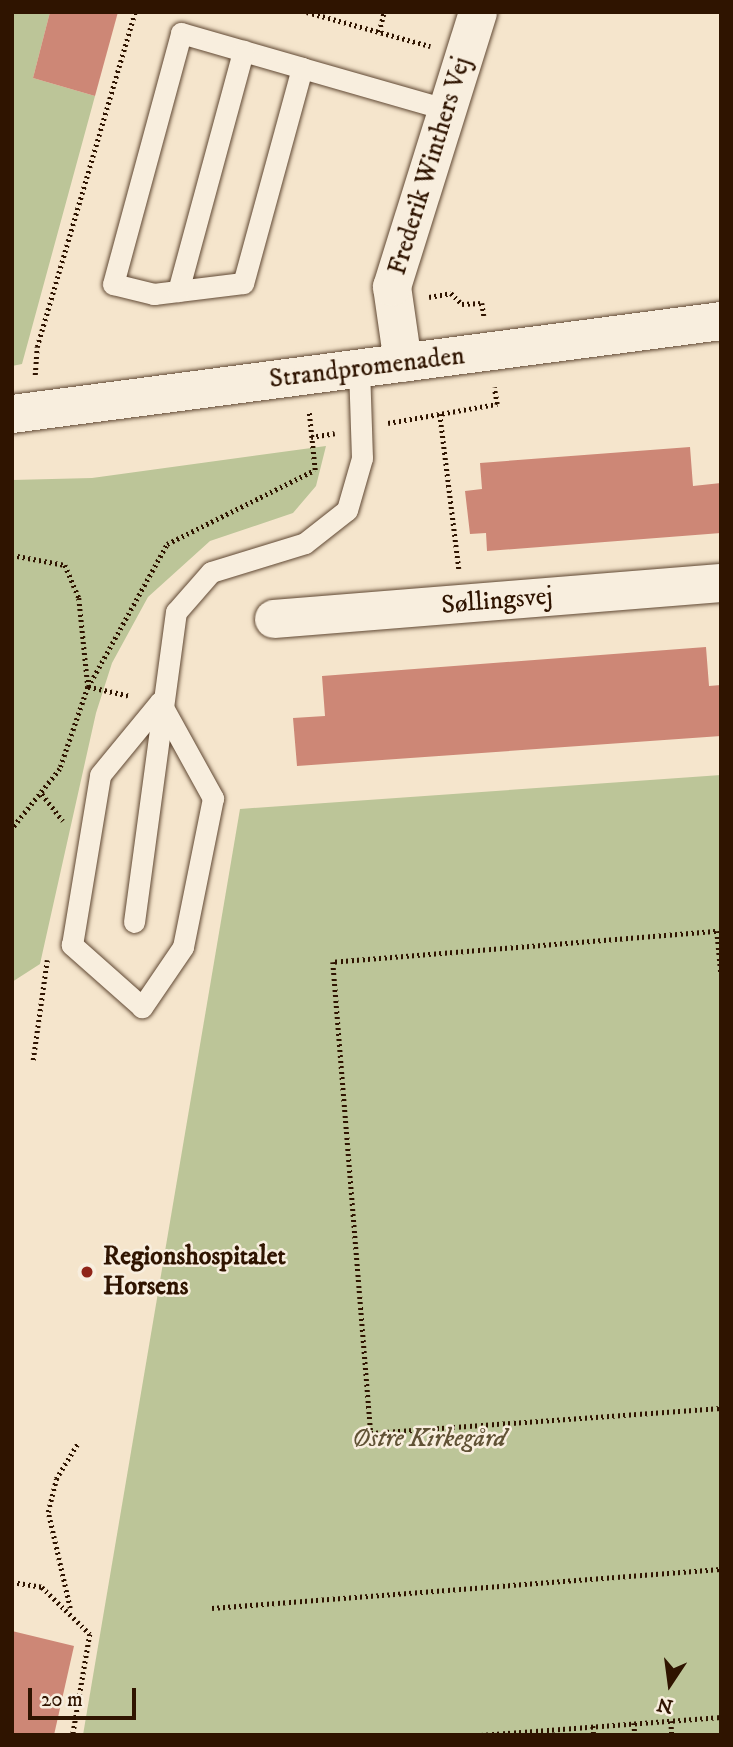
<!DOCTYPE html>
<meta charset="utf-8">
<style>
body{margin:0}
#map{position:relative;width:733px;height:1747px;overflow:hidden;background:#f5e5cc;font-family:"IM FELL DW Pica",serif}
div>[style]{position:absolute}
.green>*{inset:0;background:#bcc598}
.building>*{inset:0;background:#cd8776}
.path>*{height:4.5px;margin-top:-2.25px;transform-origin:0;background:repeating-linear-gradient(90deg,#2f1400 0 2px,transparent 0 5.5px)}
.roads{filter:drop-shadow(0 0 2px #604833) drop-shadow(0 0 2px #604833)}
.lane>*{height:21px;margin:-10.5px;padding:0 10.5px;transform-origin:10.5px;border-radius:10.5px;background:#f8eede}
.street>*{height:38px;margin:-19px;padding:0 19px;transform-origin:19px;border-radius:19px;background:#f8eede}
.secondary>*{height:38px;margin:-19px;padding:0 19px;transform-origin:19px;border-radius:19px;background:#f8eede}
.dots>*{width:19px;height:19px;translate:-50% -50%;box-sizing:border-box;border:4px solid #f8eede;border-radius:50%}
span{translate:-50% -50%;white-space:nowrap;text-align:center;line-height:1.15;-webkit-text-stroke:5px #f8eede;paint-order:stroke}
.street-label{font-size:26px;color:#2f1400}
.poi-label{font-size:26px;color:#2f1400;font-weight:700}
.left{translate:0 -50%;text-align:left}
.park-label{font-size:26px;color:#605235;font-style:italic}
.frame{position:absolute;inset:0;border:14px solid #2f1400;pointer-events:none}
.north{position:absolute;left:635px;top:1649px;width:70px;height:70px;-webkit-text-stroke:5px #f8eede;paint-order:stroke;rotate:193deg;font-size:19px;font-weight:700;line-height:28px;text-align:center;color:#2f1400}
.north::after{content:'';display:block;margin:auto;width:24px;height:32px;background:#2f1400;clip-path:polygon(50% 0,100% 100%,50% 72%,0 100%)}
.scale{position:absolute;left:28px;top:1688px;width:108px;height:32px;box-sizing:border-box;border:4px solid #2f1400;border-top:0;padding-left:9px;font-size:21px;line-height:24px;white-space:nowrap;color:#2f1400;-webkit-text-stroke:5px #f8eede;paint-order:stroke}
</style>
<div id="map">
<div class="green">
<div style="clip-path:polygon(12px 12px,50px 12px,33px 78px,95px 96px,22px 364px,12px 366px)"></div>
<div style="clip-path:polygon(326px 446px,316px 486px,293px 513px,210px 541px,148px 597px,112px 663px,96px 713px,40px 964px,12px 982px,12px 480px,92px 478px)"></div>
<div style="clip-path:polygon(721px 775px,721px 1735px,83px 1735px,240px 809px)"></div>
</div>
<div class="building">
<div style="clip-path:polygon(50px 12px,118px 12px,95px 96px,33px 78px)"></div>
<div style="clip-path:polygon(690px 447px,693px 486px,721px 483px,721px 533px,487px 551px,486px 533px,470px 534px,465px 491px,482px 489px,480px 463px)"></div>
<div style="clip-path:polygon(706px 647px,709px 686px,721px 685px,721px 736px,297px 766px,293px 718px,325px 716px,322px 676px)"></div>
<div style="clip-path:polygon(12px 1631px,74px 1646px,54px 1735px,12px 1735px)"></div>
</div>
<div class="path">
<div style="left:307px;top:12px;width:128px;rotate:15.5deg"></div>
<div style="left:379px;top:32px;width:21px;rotate:-76deg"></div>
<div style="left:429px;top:297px;width:22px;rotate:-10deg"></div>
<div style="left:451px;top:293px;width:16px;rotate:45deg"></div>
<div style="left:462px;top:304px;width:20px;rotate:-3deg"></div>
<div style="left:482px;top:303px;width:13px;rotate:81deg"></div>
<div style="left:35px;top:375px;width:28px;rotate:-86deg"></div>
<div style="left:37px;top:347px;width:349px;rotate:-73.7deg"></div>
<div style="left:440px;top:414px;width:156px;rotate:83deg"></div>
<div style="left:388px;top:423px;width:111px;rotate:-9.9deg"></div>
<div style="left:497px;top:404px;width:17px;rotate:-100deg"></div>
<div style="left:311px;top:437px;width:24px;rotate:-9deg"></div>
<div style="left:12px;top:555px;width:54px;rotate:10.7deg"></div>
<div style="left:65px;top:565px;width:36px;rotate:67deg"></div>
<div style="left:79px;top:598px;width:89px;rotate:84.2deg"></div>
<div style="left:88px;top:687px;width:87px;rotate:108.9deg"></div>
<div style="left:60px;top:769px;width:77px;rotate:128.7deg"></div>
<div style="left:128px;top:696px;width:41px;rotate:-167.3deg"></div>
<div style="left:88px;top:687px;width:163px;rotate:-61.1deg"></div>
<div style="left:167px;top:544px;width:165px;rotate:-26.6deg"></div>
<div style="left:315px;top:470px;width:58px;rotate:-95.9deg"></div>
<div style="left:42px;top:794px;width:34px;rotate:52deg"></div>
<div style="left:717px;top:931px;width:42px;rotate:84.6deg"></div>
<div style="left:721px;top:931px;width:389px;rotate:175.4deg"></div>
<div style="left:333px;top:962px;width:473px;rotate:85.4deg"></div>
<div style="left:371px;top:1433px;width:351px;rotate:-4.1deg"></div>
<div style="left:33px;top:1060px;width:101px;rotate:-82deg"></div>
<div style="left:12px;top:1582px;width:30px;rotate:9deg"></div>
<div style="left:42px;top:1587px;width:67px;rotate:44.4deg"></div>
<div style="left:90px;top:1634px;width:102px;rotate:99.6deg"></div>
<div style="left:70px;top:1608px;width:98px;rotate:-102.9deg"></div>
<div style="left:48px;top:1512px;width:34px;rotate:-76deg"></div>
<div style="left:56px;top:1479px;width:42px;rotate:-58.6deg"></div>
<div style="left:212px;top:1608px;width:510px;rotate:-4.38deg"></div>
<div style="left:671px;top:1721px;width:14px;rotate:86deg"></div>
<div style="left:634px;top:1723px;width:12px;rotate:85deg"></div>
<div style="left:593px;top:1726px;width:9px;rotate:84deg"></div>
<div style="left:481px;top:1735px;width:241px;rotate:-4.3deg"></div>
</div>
<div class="roads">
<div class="lane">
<div style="left:302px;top:68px;width:223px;rotate:105.3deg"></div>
<div style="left:243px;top:283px;width:90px;rotate:173deg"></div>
<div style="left:154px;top:294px;width:42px;rotate:-166.3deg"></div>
<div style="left:113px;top:284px;width:260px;rotate:-74.8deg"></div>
<div style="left:181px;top:33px;width:126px;rotate:16.1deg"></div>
<div style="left:302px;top:68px;width:152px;rotate:16deg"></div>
<div style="left:178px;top:291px;width:249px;rotate:-74.8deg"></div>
<div style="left:160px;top:702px;width:110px;rotate:61.1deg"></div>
<div style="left:213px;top:798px;width:152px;rotate:101.4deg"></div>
<div style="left:183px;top:947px;width:73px;rotate:124.3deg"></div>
<div style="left:142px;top:1007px;width:94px;rotate:-138.5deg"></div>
<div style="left:72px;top:945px;width:172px;rotate:-80.6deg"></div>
<div style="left:100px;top:775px;width:94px;rotate:-50.6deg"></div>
<div style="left:134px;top:922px;width:313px;rotate:-82.3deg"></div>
<div style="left:176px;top:612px;width:53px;rotate:-48.8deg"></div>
<div style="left:211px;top:572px;width:98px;rotate:-17.1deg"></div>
<div style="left:305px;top:543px;width:53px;rotate:-38.2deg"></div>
<div style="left:347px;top:510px;width:54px;rotate:-73.9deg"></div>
<div style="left:362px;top:458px;width:89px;rotate:-91.9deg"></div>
</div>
<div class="street">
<div style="left:403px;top:363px;width:77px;rotate:-98.2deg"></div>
<div style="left:392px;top:287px;width:288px;rotate:-72.6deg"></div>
<div style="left:274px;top:619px;width:448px;rotate:-4.6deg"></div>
</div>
<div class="secondary">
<div style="left:12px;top:414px;width:715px;rotate:-7.47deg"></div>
</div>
</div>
<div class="dots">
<div style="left:87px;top:1272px;background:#8f2418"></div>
</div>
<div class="street-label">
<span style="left:430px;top:166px;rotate:-73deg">Frederik Winthers Vej</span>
<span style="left:367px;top:368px;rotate:-7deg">Strandpromenaden</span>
<span style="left:497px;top:601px;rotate:-5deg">Søllingsvej</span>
</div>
<div class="poi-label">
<span class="left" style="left:103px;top:1272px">Regionshospitalet<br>Horsens</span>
</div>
<div class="park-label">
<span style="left:429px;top:1439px">Østre Kirkegård</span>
</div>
<div class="frame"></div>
<div class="north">N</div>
<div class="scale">20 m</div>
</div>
